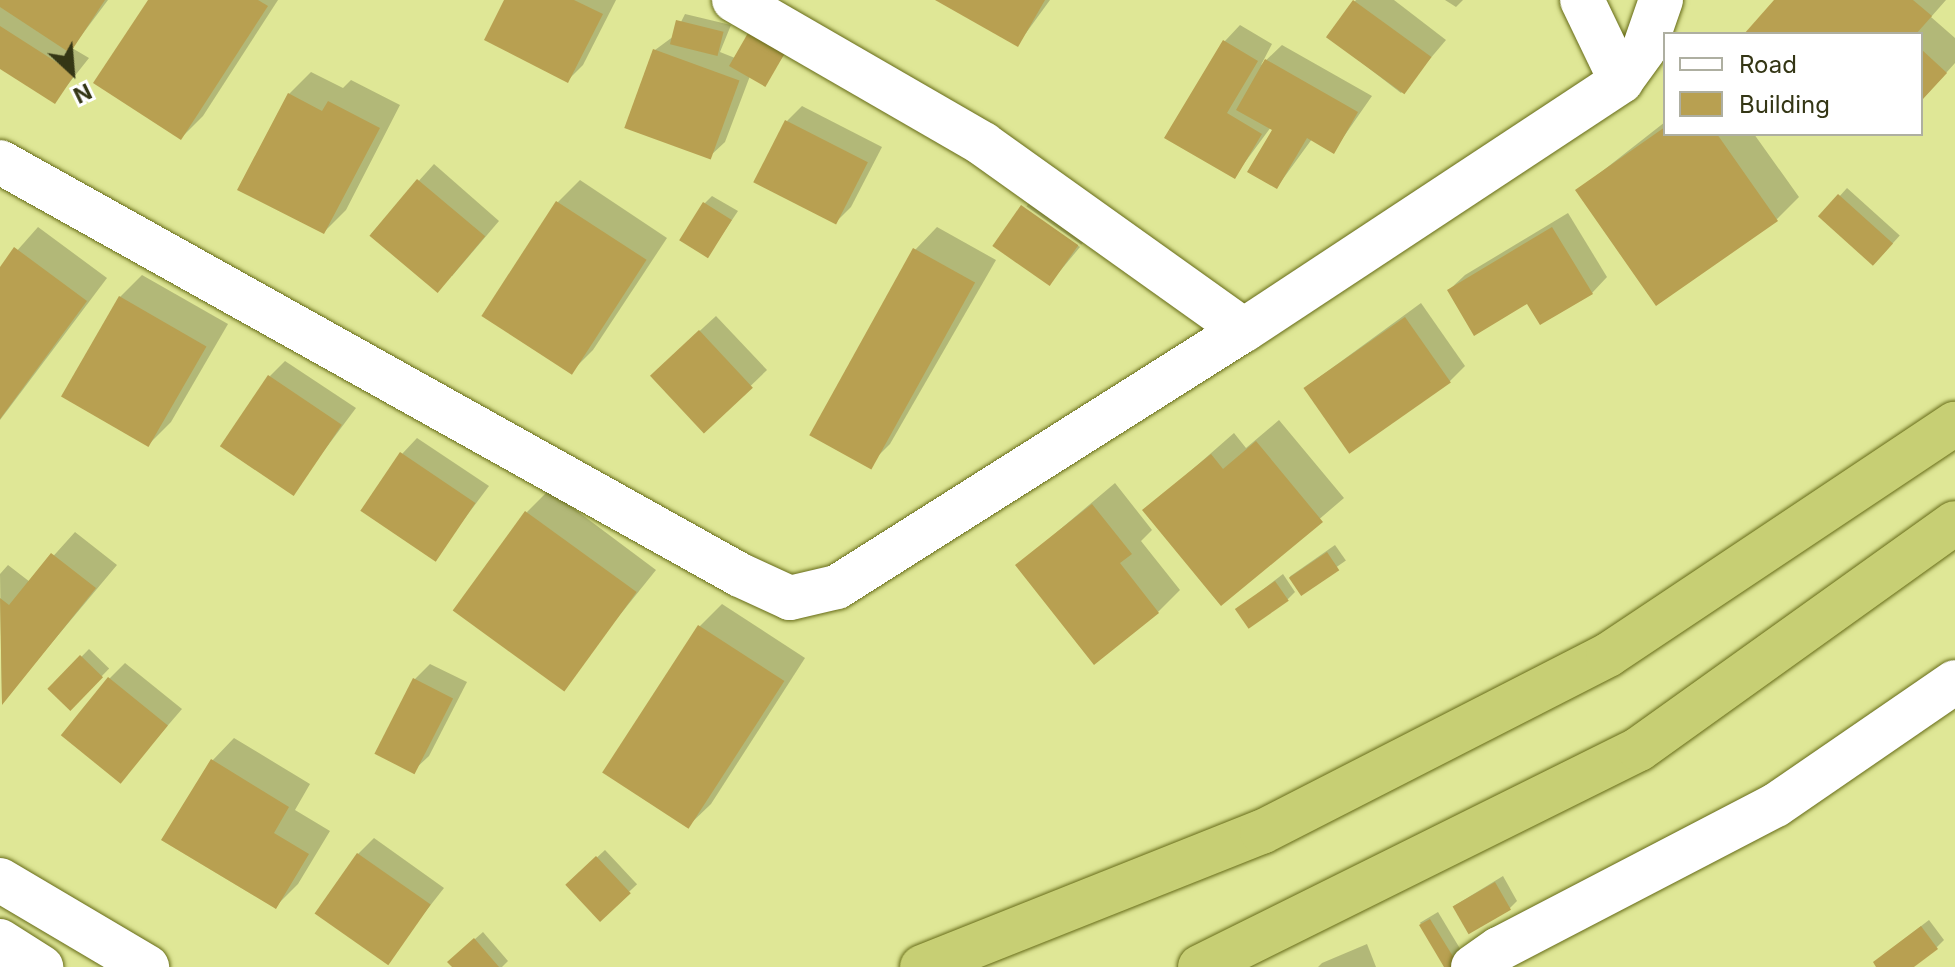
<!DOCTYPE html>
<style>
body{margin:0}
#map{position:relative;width:1955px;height:967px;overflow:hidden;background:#dfe796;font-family:Inter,sans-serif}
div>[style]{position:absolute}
.shadow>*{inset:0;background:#0003;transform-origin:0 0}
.building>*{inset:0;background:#b8a051;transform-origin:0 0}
.roads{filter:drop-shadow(0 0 2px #666b17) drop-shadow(0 0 2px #666b17)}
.minor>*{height:44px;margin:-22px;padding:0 22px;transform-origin:22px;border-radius:22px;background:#fff}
.highway>*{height:44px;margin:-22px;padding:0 22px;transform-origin:22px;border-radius:22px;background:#c7cf74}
span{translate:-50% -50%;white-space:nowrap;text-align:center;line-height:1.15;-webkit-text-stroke:6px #fff;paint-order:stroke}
.legend{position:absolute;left:1663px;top:32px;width:260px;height:104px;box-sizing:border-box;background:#fff;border:2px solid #aeafa1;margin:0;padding:10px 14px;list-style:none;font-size:24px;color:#343615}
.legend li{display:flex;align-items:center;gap:16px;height:40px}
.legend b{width:40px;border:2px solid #aeafa1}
.north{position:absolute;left:32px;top:32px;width:80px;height:80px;-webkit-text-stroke:6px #fff;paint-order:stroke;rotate:154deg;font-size:22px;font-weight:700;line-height:32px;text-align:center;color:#343615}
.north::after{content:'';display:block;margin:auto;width:28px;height:36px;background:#343615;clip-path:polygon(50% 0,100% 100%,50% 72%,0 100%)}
</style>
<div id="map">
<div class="shadow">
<div style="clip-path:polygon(0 0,108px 0,72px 48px,89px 58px,54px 102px,0 66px)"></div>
<div style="clip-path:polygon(150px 0,278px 0,203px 116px,181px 138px)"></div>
<div style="clip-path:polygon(507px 0,616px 0,583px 65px,568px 80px)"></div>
<div style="clip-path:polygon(939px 0,1050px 0,1018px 44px)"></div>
<div style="clip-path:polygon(1356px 0,1394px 0,1446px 40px,1401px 93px,1327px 36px)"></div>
<div style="clip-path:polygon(1445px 0,1463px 0,1456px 7px)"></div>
<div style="clip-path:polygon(1777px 0,1946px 0,1931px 17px,1955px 38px,1955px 63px,1921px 101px,1921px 34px,1746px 34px)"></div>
<div style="clip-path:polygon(685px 14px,731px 25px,720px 52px,735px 58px,790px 46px,764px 84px,750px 76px,725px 142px,709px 157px,655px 50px,674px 36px)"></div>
<div style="clip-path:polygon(1240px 25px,1272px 44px,1261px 65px,1282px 45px,1372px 96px,1333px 152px,1312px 139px,1277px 187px,1275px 129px,1271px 127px,1234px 177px,1167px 137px,1225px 41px)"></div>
<div style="clip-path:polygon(311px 72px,343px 88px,351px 80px,400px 105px,346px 210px,324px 232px,289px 94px)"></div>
<div style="clip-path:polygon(802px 106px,882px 147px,851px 207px,835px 223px,787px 121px)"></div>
<div style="clip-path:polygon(1665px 122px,1665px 134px,1754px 134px,1799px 197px,1777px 219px,1577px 191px)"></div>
<div style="clip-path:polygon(434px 164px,499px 221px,452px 276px,371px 234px)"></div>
<div style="clip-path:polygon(580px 180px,667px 238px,593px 350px,571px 372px,558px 202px)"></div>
<div style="left:1847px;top:188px;width:71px;height:38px;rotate:42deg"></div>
<div style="left:1038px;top:190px;width:67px;height:20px;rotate:35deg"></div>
<div style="clip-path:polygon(712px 196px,738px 211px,708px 256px,705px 203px)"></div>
<div style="clip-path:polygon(1022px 208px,1080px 247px,1050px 283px)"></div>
<div style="clip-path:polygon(1568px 213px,1607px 277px,1592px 293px,1528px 301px,1449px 290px,1465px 275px)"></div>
<div style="clip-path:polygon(38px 227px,107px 278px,0 420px,0 270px)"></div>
<div style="clip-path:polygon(937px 227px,996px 260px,890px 444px,868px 466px,915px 250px)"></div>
<div style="clip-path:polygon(142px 275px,228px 324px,171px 422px,149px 444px,120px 297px)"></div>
<div style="clip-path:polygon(1421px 303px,1465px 366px,1449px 382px,1306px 387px)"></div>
<div style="clip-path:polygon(716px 316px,767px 370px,705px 430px,668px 360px)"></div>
<div style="clip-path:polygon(285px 361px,356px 408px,293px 492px,270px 376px)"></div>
<div style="clip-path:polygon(1279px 420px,1344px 498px,1221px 603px,1145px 511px,1234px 433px,1246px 448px)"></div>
<div style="clip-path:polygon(417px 438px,489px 486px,435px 558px,402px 454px)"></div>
<div style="clip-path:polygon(1115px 483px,1152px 530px,1141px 541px,1180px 590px,1158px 612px,1018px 565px)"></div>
<div style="clip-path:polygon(549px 490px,656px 570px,561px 688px,527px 512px)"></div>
<div style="clip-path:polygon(75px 532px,117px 565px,2px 702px,0 574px,8px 565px,30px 582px)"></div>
<div style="left:1335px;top:545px;width:19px;height:55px;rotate:55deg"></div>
<div style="clip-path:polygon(1283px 574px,1295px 592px,1288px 599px,1238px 609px)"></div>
<div style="clip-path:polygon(722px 604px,805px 658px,711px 804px,688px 826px,700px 626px)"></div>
<div style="left:89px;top:649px;width:28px;height:56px;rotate:44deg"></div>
<div style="clip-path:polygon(125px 663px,182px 709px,120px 781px,109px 679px)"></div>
<div style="clip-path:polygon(430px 664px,467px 682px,429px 756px,413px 771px,415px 679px)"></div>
<div style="clip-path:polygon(234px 738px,310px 784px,295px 810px,330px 831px,298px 884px,275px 907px,212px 761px)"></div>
<div style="clip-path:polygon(374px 838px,444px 888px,385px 963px,358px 854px)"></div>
<div style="left:605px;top:850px;width:47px;height:50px;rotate:47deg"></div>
<div style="clip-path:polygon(1503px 876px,1517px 901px,1509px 909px,1454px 906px)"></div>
<div style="left:1438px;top:912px;width:49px;height:21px;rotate:59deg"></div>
<div style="clip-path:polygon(1929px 920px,1944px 940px,1936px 948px,1910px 967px,1879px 967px,1883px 955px)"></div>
<div style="clip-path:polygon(483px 932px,508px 961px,502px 967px,454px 967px,458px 954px)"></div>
<div style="clip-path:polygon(1367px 944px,1376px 967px,1318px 967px,1322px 963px)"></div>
</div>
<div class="building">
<div style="clip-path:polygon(0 0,105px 0,70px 53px,0 7px)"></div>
<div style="clip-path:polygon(148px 0,258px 0,268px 6px,181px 140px,93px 83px)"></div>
<div style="clip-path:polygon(504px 0,574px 0,603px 14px,568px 83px,484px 40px)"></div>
<div style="clip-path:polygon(935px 0,1045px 0,1018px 47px)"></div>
<div style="left:1353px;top:0;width:97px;height:46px;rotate:36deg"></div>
<div style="clip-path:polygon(1774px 0,1913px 0,1932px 16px,1916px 34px,1744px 34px)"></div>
<div style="left:676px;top:20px;width:49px;height:25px;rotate:14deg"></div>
<div style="clip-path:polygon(0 26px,75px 74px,55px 104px,0 69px)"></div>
<div style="left:748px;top:33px;width:42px;height:38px;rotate:30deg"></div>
<div style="clip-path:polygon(1223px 40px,1258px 61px,1227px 113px,1262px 134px,1235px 179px,1164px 138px)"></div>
<div style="left:653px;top:49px;width:92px;height:84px;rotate:20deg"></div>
<div style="clip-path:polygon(1921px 49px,1947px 73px,1921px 101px)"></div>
<div style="clip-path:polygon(1265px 59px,1358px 112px,1334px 154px,1307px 138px,1277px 189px,1247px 172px,1272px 130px,1236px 110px)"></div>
<div style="clip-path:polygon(288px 93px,322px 111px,328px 101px,380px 128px,324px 234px,237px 190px)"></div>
<div style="left:785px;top:120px;width:93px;height:70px;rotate:27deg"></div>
<div style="clip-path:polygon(1665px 127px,1665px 134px,1717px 134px,1778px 221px,1656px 306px,1575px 190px)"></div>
<div style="left:417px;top:179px;width:89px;height:74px;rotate:40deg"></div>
<div style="left:1838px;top:194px;width:74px;height:30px;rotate:42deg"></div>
<div style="left:556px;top:201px;width:108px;height:137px;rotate:33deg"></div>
<div style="left:703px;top:202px;width:34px;height:45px;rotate:32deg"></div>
<div style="left:1021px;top:205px;width:70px;height:50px;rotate:35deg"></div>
<div style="clip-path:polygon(1552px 227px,1593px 294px,1540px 325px,1527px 304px,1474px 336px,1447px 290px)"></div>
<div style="clip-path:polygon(14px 247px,87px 301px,0 419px,0 267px)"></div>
<div style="left:913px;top:248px;width:71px;height:214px;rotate:29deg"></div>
<div style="left:119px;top:296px;width:101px;height:116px;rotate:30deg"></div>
<div style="left:1405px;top:317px;width:80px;height:124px;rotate:55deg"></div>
<div style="left:699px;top:330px;width:79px;height:67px;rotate:47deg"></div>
<div style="left:268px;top:375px;width:89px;height:86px;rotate:34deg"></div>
<div style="clip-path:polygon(1256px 441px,1323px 522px,1221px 606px,1142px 510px,1211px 454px,1223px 469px)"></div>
<div style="left:400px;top:452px;width:91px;height:71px;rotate:34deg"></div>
<div style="clip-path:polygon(1092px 504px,1132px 554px,1120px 563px,1159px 613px,1094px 665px,1015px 565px)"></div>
<div style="left:525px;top:511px;width:138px;height:123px;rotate:36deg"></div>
<div style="left:1327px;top:552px;width:22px;height:46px;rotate:56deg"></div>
<div style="clip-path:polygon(51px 553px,96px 588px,2px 705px,0 598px,9px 605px)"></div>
<div style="left:1275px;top:581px;width:24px;height:49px;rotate:55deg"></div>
<div style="left:698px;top:625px;width:103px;height:176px;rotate:33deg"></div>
<div style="left:80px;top:655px;width:32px;height:47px;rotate:44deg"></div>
<div style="left:108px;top:677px;width:77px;height:75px;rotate:39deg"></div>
<div style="left:413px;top:678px;width:45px;height:85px;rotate:27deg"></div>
<div style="clip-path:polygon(211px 759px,289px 807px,274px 833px,309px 854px,276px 909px,161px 840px)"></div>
<div style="left:357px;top:853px;width:90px;height:74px;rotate:35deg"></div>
<div style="left:596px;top:856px;width:51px;height:42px;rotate:47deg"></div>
<div style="left:1495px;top:882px;width:32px;height:49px;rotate:60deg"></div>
<div style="clip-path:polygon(1430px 919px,1457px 963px,1451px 967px,1444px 967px,1419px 925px)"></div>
<div style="clip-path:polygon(1921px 926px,1938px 949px,1914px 967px,1876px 967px,1873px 962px)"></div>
<div style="clip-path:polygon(474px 938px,499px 967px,452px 967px,447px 962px)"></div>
</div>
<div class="roads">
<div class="minor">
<div style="left:734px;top:0;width:288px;rotate:30deg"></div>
<div style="left:983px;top:144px;width:320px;rotate:35.5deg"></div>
<div style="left:1582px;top:0;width:90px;rotate:64.3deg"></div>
<div style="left:0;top:162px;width:847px;rotate:29.17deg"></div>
<div style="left:740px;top:575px;width:55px;rotate:24.7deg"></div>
<div style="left:790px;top:598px;width:48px;rotate:-13.2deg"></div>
<div style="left:837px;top:587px;width:481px;rotate:-32.3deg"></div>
<div style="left:1244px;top:330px;width:452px;rotate:-33.4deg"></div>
<div style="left:1621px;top:81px;width:39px;rotate:-54deg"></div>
<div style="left:1644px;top:49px;width:52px;rotate:-70.9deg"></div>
<div style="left:0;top:880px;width:171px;rotate:30.6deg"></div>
<div style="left:0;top:941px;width:49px;rotate:32.4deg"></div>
<div style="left:1473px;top:967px;width:32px;rotate:-35deg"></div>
<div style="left:1499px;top:949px;width:312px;rotate:-27.5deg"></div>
<div style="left:1776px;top:805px;width:217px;rotate:-34.5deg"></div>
</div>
<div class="highway">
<div style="left:922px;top:967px;width:366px;rotate:-21.7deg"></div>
<div style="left:1262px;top:832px;width:389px;rotate:-27.1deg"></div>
<div style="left:1608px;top:655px;width:417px;rotate:-33.7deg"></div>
<div style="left:1200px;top:967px;width:490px;rotate:-26.4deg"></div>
<div style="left:1639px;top:749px;width:388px;rotate:-35.6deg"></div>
</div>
</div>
<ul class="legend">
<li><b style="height:10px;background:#fff"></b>Road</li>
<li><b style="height:22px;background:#b8a051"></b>Building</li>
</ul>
<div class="north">N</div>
</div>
